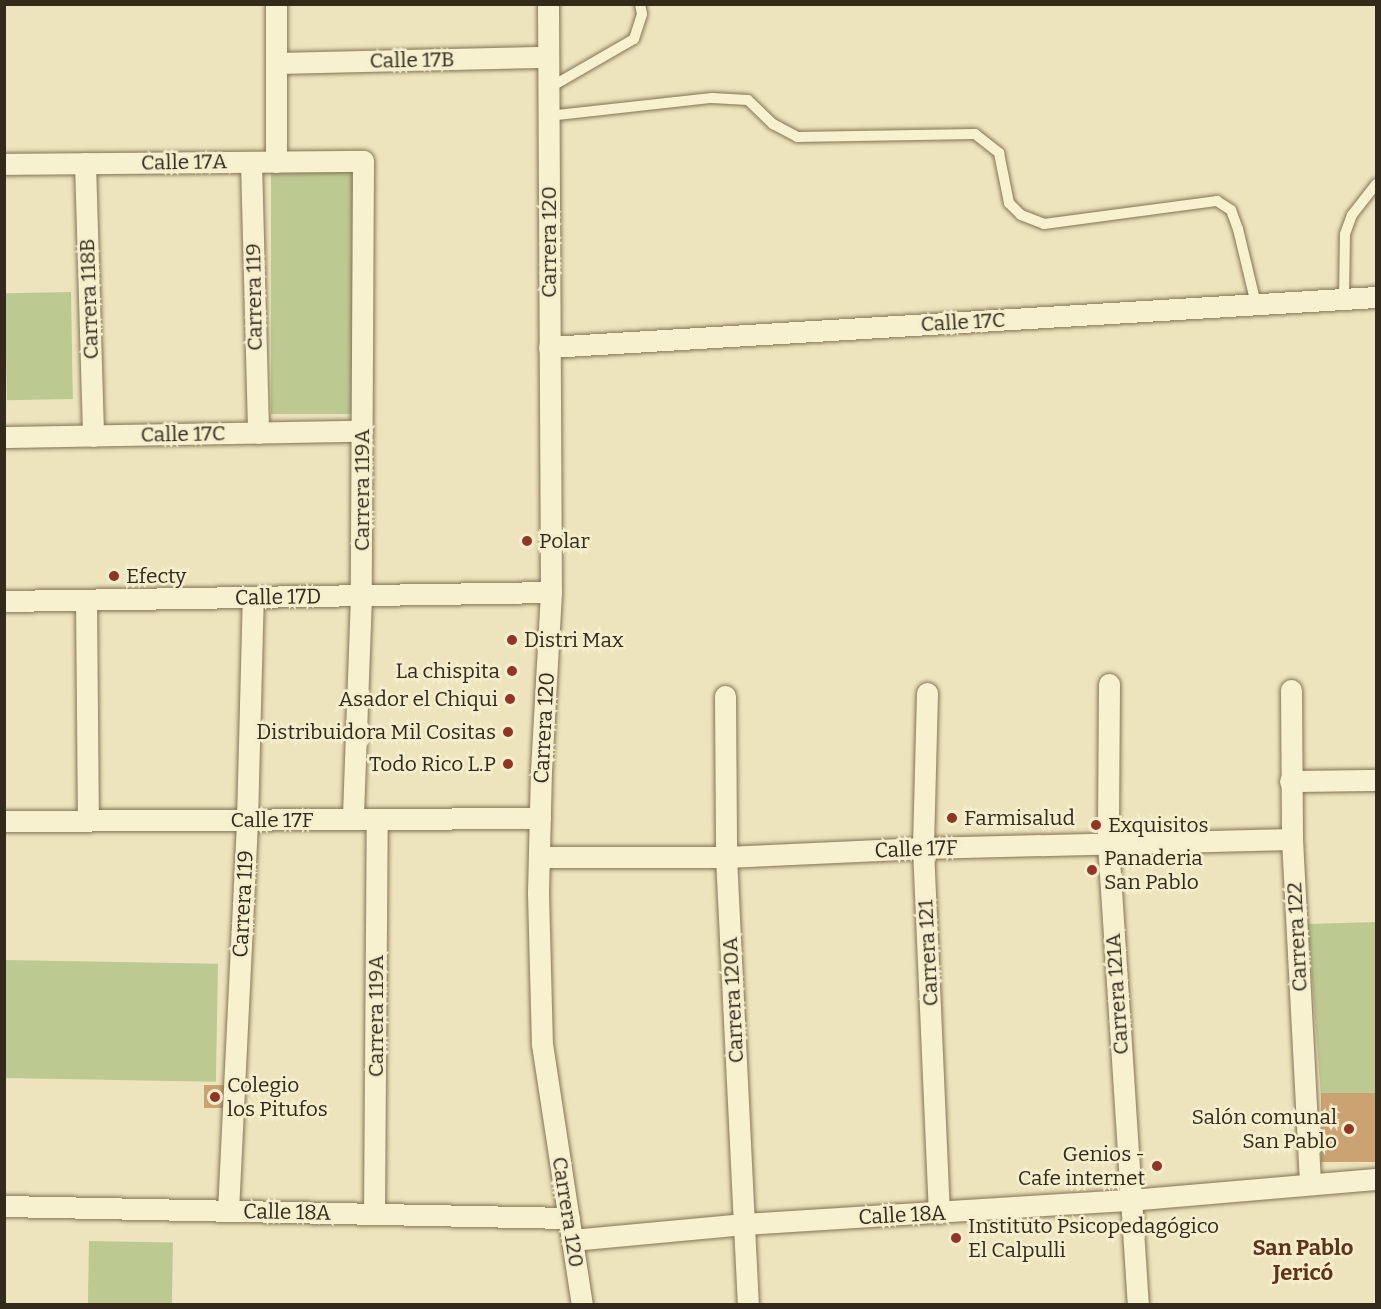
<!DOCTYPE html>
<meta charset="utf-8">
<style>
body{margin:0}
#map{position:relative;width:1381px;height:1309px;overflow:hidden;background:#ede4bd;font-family:Bitter,serif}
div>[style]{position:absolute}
.green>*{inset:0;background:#bcca91;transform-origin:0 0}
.building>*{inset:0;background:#cba272;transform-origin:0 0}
.roads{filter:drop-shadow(0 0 2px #847456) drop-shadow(0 0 2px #847456)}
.service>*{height:10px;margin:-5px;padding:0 5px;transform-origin:5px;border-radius:5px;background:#f8f1cf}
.minor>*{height:21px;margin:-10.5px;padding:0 10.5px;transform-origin:10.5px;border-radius:10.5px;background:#f8f1cf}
.dots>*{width:16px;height:16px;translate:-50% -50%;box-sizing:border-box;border:3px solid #f4eecc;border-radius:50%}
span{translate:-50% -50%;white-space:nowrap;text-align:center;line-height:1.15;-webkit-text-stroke:5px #f4eecc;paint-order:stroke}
.street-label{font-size:21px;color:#332a1b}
.poi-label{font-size:21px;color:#332a1b}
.left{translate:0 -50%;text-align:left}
.right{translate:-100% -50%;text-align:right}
.neighbourhood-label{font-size:22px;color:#5f321b;font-weight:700}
.frame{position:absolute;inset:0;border:6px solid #332a1b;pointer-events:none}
</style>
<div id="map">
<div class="green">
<div style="left:353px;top:171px;width:243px;height:82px;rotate:90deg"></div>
<div style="left:71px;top:292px;width:107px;height:66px;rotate:89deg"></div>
<div style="clip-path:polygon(1376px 922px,1376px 1093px,1321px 1097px,1308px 924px)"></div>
<div style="left:5px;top:960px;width:213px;height:118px;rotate:1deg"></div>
<div style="left:89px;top:1241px;width:84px;height:63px;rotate:1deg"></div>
</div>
<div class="building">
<div style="left:204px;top:1085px;width:22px;height:23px"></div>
<div style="left:1376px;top:1093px;width:69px;height:55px;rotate:90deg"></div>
</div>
<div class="roads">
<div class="service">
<div style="left:549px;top:88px;width:98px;rotate:-30deg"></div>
<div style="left:634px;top:39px;width:26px;rotate:-72deg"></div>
<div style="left:642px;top:14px;width:10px;rotate:-101deg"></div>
<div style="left:548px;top:116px;width:165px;rotate:-6.3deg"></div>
<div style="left:712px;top:98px;width:36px;rotate:3deg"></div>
<div style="left:748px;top:100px;width:35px;rotate:44deg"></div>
<div style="left:773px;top:124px;width:27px;rotate:28deg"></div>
<div style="left:797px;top:137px;width:178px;rotate:-1deg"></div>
<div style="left:975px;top:134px;width:31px;rotate:38deg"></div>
<div style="left:999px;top:153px;width:51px;rotate:78.7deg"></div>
<div style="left:1009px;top:203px;width:17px;rotate:45deg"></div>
<div style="left:1021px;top:215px;width:25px;rotate:21deg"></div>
<div style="left:1044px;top:224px;width:175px;rotate:-7.6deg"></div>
<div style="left:1217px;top:201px;width:17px;rotate:33deg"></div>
<div style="left:1231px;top:210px;width:20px;rotate:70deg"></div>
<div style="left:1238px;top:229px;width:77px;rotate:76.5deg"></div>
<div style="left:1344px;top:298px;width:64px;rotate:-89.1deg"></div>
<div style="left:1345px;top:234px;width:20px;rotate:-70deg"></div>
<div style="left:1352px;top:215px;width:39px;rotate:-52deg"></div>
</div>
<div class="minor">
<div style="left:276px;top:4px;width:158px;rotate:90deg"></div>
<div style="left:548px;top:4px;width:588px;rotate:89.71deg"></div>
<div style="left:551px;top:592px;width:178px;rotate:93.2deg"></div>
<div style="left:541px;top:770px;width:123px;rotate:91.4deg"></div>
<div style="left:538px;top:893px;width:151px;rotate:88.5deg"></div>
<div style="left:542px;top:1044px;width:263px;rotate:81.3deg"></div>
<div style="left:276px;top:63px;width:272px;rotate:-1.3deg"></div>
<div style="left:251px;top:162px;width:271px;rotate:88.5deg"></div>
<div style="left:85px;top:163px;width:273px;rotate:88.3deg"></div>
<div style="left:4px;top:164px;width:359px;rotate:-0.5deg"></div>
<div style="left:363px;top:161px;width:435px;rotate:90.3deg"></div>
<div style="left:361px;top:596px;width:223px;rotate:92.1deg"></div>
<div style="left:549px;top:347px;width:829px;rotate:-3.46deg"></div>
<div style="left:4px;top:437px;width:358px;rotate:-1deg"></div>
<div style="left:86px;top:600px;width:220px;rotate:89.5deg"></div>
<div style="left:4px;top:601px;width:547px;rotate:-0.94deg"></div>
<div style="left:1109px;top:684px;width:159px;rotate:90.4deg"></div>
<div style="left:1108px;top:843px;width:462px;rotate:86.3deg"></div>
<div style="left:1291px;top:690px;width:149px;rotate:89.6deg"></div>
<div style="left:1292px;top:839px;width:344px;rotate:87deg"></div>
<div style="left:927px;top:693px;width:155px;rotate:91.5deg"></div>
<div style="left:923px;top:848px;width:365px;rotate:87.5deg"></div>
<div style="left:725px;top:696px;width:161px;rotate:89.6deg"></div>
<div style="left:726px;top:857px;width:448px;rotate:87.2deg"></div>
<div style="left:1290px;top:781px;width:86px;rotate:-0.7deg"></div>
<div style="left:4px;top:821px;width:536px;rotate:-0.32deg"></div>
<div style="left:540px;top:857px;width:186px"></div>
<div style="left:726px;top:857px;width:197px;rotate:-2.6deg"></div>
<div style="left:923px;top:848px;width:369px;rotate:-1.4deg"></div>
<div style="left:4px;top:1206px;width:565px;rotate:1.22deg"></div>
<div style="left:228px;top:1211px;width:391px;rotate:-87.2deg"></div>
<div style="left:247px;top:820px;width:223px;rotate:-88.5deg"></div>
<div style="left:374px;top:1214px;width:395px;rotate:-89.6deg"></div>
<div style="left:572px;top:1240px;width:173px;rotate:-5.3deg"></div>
<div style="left:744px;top:1224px;width:387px;rotate:-3.6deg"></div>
<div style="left:1130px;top:1200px;width:247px;rotate:-4.9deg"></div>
</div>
</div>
<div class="dots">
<div style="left:527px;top:541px;background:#923427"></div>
<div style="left:114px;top:576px;background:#923427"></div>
<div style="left:512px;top:640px;background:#923427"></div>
<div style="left:512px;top:671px;background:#923427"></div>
<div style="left:510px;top:699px;background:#923427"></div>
<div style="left:508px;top:732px;background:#923427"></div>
<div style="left:508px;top:764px;background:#923427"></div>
<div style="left:952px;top:818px;background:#923427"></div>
<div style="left:1096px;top:825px;background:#923427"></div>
<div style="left:1092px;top:870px;background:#923427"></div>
<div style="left:215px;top:1097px;background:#923427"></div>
<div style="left:1349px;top:1129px;background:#923427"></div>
<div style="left:1157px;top:1166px;background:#923427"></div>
<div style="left:956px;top:1238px;background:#923427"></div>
</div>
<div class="street-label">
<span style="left:412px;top:60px;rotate:-1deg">Calle 17B</span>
<span style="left:184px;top:162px;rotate:-1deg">Calle 17A</span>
<span style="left:549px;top:242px;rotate:-90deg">Carrera 120</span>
<span style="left:254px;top:297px;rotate:-91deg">Carrera 119</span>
<span style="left:89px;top:299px;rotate:-92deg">Carrera 118B</span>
<span style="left:963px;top:322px;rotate:-3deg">Calle 17C</span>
<span style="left:183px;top:434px;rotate:-1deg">Calle 17C</span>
<span style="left:362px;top:490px;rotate:-90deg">Carrera 119A</span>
<span style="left:278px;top:597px;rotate:-1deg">Calle 17D</span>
<span style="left:544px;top:728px;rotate:-87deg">Carrera 120</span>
<span style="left:272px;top:820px">Calle 17F</span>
<span style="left:916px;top:849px;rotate:-2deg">Calle 17F</span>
<span style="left:243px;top:904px;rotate:-87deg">Carrera 119</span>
<span style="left:1297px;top:937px;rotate:-93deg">Carrera 122</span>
<span style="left:928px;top:953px;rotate:-93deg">Carrera 121</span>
<span style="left:1117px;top:994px;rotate:-94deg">Carrera 121A</span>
<span style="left:733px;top:1000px;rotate:-93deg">Carrera 120A</span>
<span style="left:376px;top:1016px;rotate:-90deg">Carrera 119A</span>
<span style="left:287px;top:1212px;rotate:1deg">Calle 18A</span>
<span style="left:568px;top:1212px;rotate:81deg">Carrera 120</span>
<span style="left:902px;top:1215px;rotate:-3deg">Calle 18A</span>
</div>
<div class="poi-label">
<span class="left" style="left:539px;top:541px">Polar</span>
<span class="left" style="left:126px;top:576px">Efecty</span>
<span class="left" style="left:524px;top:640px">Distri Max</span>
<span class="right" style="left:500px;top:671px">La chispita</span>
<span class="right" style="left:498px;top:699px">Asador el Chiqui</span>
<span class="right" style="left:496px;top:732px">Distribuidora Mil Cositas</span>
<span class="right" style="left:496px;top:764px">Todo Rico L.P</span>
<span class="left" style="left:964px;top:818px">Farmisalud</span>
<span class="left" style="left:1108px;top:825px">Exquisitos</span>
<span class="left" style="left:1104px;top:870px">Panaderia<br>San Pablo</span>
<span class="left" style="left:227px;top:1097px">Colegio<br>los Pitufos</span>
<span class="right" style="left:1337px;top:1129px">Salón comunal<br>San Pablo</span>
<span class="right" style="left:1145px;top:1166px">Genios -<br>Cafe internet</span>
<span class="left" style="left:968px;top:1238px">Instituto Psicopedagógico<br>El Calpulli</span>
</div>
<div class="neighbourhood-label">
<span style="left:1303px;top:1260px">San Pablo<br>Jericó</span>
</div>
<div class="frame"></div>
</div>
